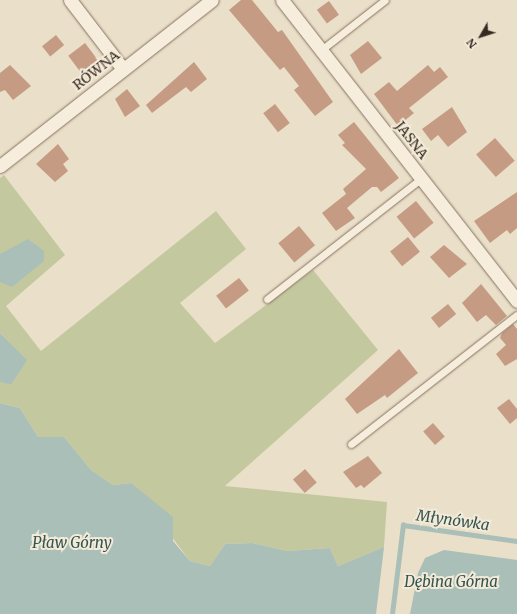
<!DOCTYPE html>
<meta charset="utf-8">
<style>
body{margin:0}
#map{position:relative;width:517px;height:614px;overflow:hidden;background:#eadfc9;font-family:Merriweather,serif}
div>[style]{position:absolute}
.green>*{inset:0;background:#c4c89e}
.water>*{inset:0;background:#a9bfb8}
.stream>*{height:4.5px;margin:-2.25px;padding:0 2.25px;transform-origin:2.25px;border-radius:2.25px;background:#a9bfb8}
.building>*{inset:0;background:#c59c83;transform-origin:0 0}
.roads{filter:drop-shadow(0 0 1px #85725f) drop-shadow(0 0 1px #85725f)}
.service>*{height:7px;margin:-3.5px;padding:0 3.5px;transform-origin:3.5px;border-radius:3.5px;background:#f6eddc}
.minor>*{height:13px;margin:-6.5px;padding:0 6.5px;transform-origin:6.5px;border-radius:6.5px;background:#f6eddc}
span{translate:-50% -50%;white-space:nowrap;text-align:center;line-height:1.15;-webkit-text-stroke:4px #f3ead8;paint-order:stroke}
.street-label{font-size:14px;color:#372b21}
.water-label{font-size:15px;color:#325552;font-style:italic}
.north{position:absolute;left:461px;top:16px;width:40px;height:40px;-webkit-text-stroke:3px #f3ead8;paint-order:stroke;rotate:231deg;font-size:11px;font-weight:700;line-height:16px;text-align:center;color:#372b21}
.north::after{content:'';display:block;margin:auto;width:14px;height:18px;background:#372b21;clip-path:polygon(50% 0,100% 100%,50% 72%,0 100%)}
</style>
<div id="map">
<div class="green">
<div style="clip-path:polygon(4px 175px,65px 255px,6px 306px,41px 351px,216px 211px,246px 249px,180px 303px,215px 343px,313px 270px,378px 350px,225px 486px,387px 502px,384px 547px,338px 566px,330px 548px,287px 551px,252px 543px,225px 544px,210px 566px,190px 561px,131px 483px,113px 485px,91px 470px,64px 437px,38px 437px,20px 408px,0 403px,0 382px,11px 385px,26px 360px,0 333px,0 178px)"></div>
</div>
<div class="water">
<div style="clip-path:polygon(28px 239px,44px 251px,44px 261px,12px 287px,0 282px,0 254px)"></div>
<div style="clip-path:polygon(0 333px,27px 360px,11px 385px,0 382px)"></div>
<div style="clip-path:polygon(0 403px,20px 408px,38px 437px,64px 437px,91px 470px,113px 485px,131px 483px,173px 517px,173px 541px,190px 561px,210px 566px,225px 544px,252px 543px,287px 551px,330px 548px,338px 566px,384px 547px,376px 614px,0 614px)"></div>
<div style="clip-path:polygon(444px 550px,517px 560px,517px 614px,410px 614px,418px 573px,425px 558px)"></div>
</div>
<div class="stream">
<div style="left:392px;top:614px;width:90px;rotate:-83deg"></div>
<div style="left:403px;top:525px;width:115px;rotate:8deg"></div>
</div>
<div class="building">
<div style="clip-path:polygon(241px 0,252px 0,278px 32px,282px 30px,333px 102px,315px 116px,294px 90px,299px 86px,284px 67px,280px 70px,229px 10px)"></div>
<div style="left:329px;top:1px;width:17px;height:15px;rotate:54deg"></div>
<div style="left:56px;top:35px;width:13px;height:18px;rotate:51deg"></div>
<div style="clip-path:polygon(368px 41px,382px 58px,361px 74px,350px 55px)"></div>
<div style="left:85px;top:43px;width:21px;height:21px;rotate:53deg"></div>
<div style="clip-path:polygon(194px 62px,207px 79px,191px 92px,186px 87px,152px 113px,146px 105px)"></div>
<div style="clip-path:polygon(10px 65px,31px 86px,13px 100px,5px 90px,0 92px,0 73px)"></div>
<div style="clip-path:polygon(428px 65px,434px 72px,440px 67px,448px 77px,409px 108px,414px 113px,398px 126px,374px 94px,389px 82px,397px 91px)"></div>
<div style="clip-path:polygon(127px 89px,140px 106px,125px 117px,115px 99px)"></div>
<div style="left:275px;top:104px;width:24px;height:15px;rotate:52deg"></div>
<div style="clip-path:polygon(452px 107px,467px 132px,448px 147px,438px 135px,431px 141px,422px 129px)"></div>
<div style="clip-path:polygon(354px 122px,399px 178px,381px 192px,377px 187px,372px 187px,347px 208px,355px 218px,336px 231px,322px 213px,346px 194px,343px 189px,366px 169px,342px 145px,345px 143px,338px 135px)"></div>
<div style="left:495px;top:138px;width:30px;height:25px;rotate:49deg"></div>
<div style="clip-path:polygon(58px 144px,69px 159px,63px 164px,68px 171px,55px 182px,36px 164px)"></div>
<div style="clip-path:polygon(517px 192px,517px 228px,510px 234px,507px 230px,490px 243px,474px 221px)"></div>
<div style="left:416px;top:201px;width:28px;height:25px;rotate:51deg"></div>
<div style="left:299px;top:226px;width:25px;height:27px;rotate:50deg"></div>
<div style="left:408px;top:237px;width:19px;height:23px;rotate:51deg"></div>
<div style="clip-path:polygon(444px 245px,467px 264px,449px 278px,430px 257px)"></div>
<div style="left:239px;top:278px;width:16px;height:29px;rotate:52deg"></div>
<div style="clip-path:polygon(481px 284px,507px 316px,496px 325px,486px 315px,477px 322px,462px 303px)"></div>
<div style="left:448px;top:304px;width:13px;height:22px;rotate:51deg"></div>
<div style="clip-path:polygon(513px 324px,517px 329px,517px 359px,505px 366px,496px 354px,506px 345px,500px 338px,502px 333px)"></div>
<div style="clip-path:polygon(399px 349px,418px 373px,387px 398px,385px 395px,357px 414px,345px 399px)"></div>
<div style="clip-path:polygon(509px 399px,517px 409px,517px 418px,510px 424px,497px 408px)"></div>
<div style="left:433px;top:423px;width:18px;height:13px;rotate:49deg"></div>
<div style="clip-path:polygon(368px 456px,382px 473px,364px 488px,361px 485px,356px 488px,343px 472px)"></div>
<div style="left:305px;top:469px;width:18px;height:16px;rotate:49deg"></div>
</div>
<div class="roads">
<div class="service">
<div style="left:321px;top:50px;width:81px;rotate:-38deg"></div>
<div style="left:267px;top:299px;width:197px;rotate:-38deg"></div>
<div style="left:351px;top:444px;width:210px;rotate:-37.9deg"></div>
</div>
<div class="minor">
<div style="left:70px;top:0;width:87px;rotate:52.5deg"></div>
<div style="left:282px;top:0;width:382px;rotate:52deg"></div>
<div style="left:0;top:166px;width:269px;rotate:-38.1deg"></div>
</div>
</div>
<div class="street-label">
<span style="left:96px;top:70px;rotate:-38deg">RÓWNA</span>
<span style="left:412px;top:140px;rotate:52deg">JASNA</span>
</div>
<div class="water-label">
<span style="left:453px;top:520px;rotate:8deg">Młynówka</span>
<span style="left:72px;top:543px">Pław Górny</span>
<span style="left:451px;top:582px">Dębina Górna</span>
</div>
<div class="north">N</div>
</div>
